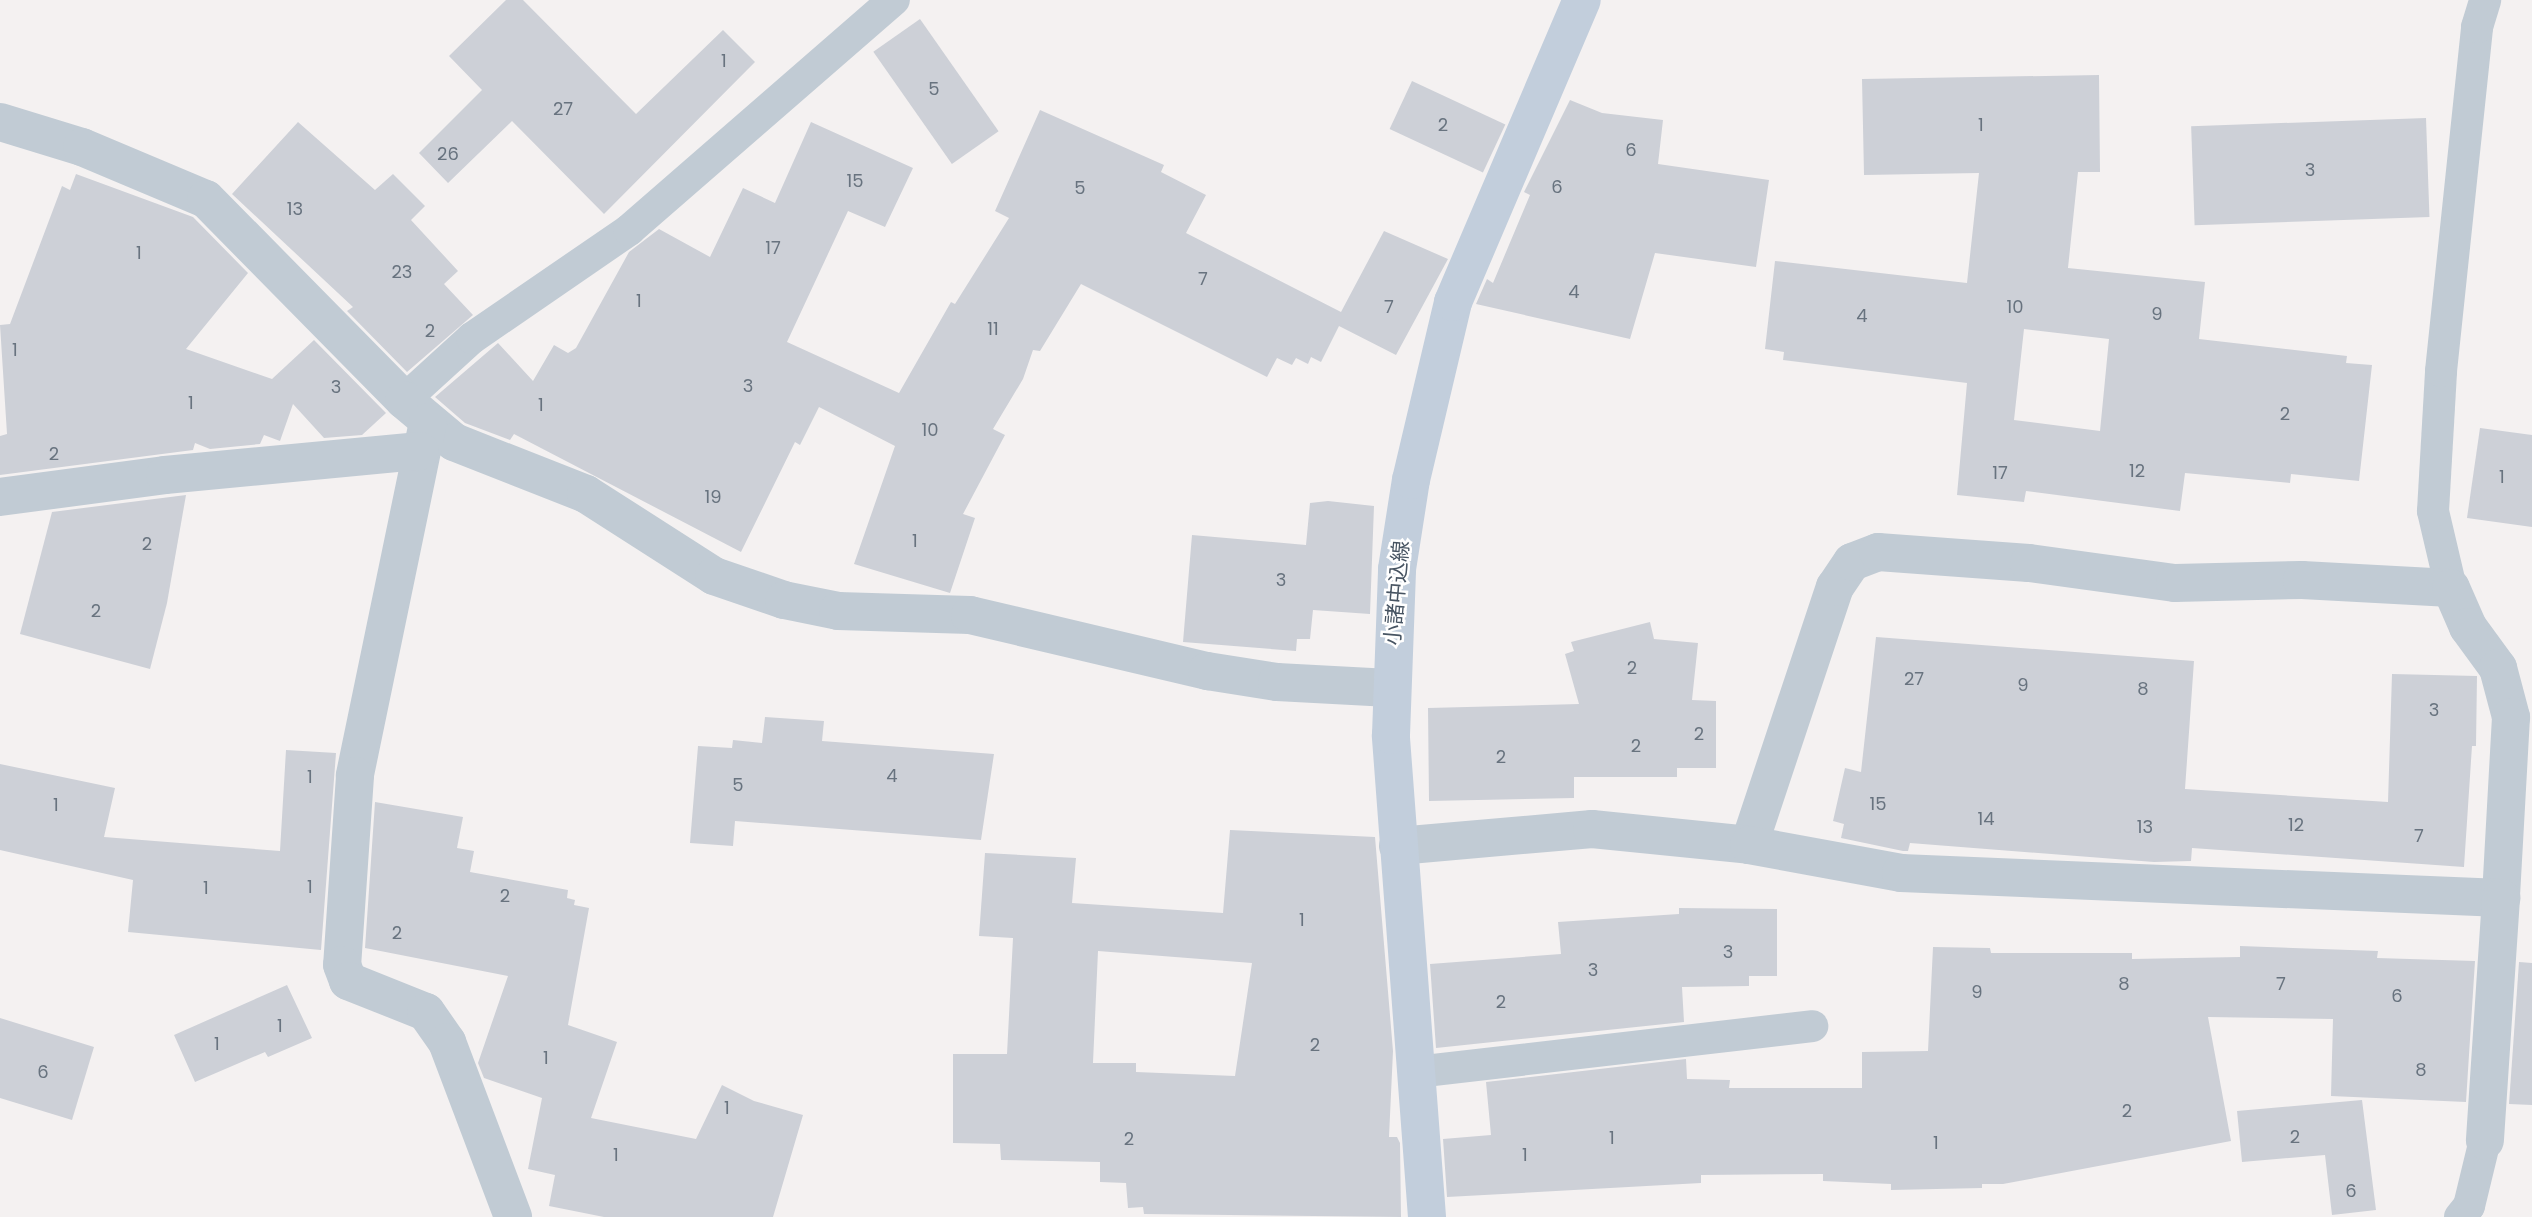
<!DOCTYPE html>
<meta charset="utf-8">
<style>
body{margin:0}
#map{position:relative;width:2532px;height:1217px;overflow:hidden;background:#f4f1f1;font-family:Poppins,"Noto Sans JP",sans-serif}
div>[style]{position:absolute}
.building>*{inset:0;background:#cdd0d7;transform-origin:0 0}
.service>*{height:32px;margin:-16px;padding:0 16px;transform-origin:16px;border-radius:16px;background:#c1cbd4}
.minor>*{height:38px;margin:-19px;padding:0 19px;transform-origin:19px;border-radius:19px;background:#c1cbd4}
.secondary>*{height:38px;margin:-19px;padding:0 19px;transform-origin:19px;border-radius:19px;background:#c2cedc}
span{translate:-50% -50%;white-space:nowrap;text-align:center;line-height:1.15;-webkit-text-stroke:5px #fff;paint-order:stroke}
.number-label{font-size:18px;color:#68737f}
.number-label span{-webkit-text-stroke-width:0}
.street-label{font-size:21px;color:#475462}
</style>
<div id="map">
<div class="building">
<div style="clip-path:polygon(506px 0,523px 0,636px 114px,723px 30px,755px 62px,604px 214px,512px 121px,448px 183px,419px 153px,482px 90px,449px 56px)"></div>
<div style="left:920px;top:19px;width:137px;height:57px;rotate:55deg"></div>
<div style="clip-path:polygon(evenodd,2099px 75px,2100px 172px,2078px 172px,2068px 268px,2205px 282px,2199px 339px,2347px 356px,2346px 363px,2372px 365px,2359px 481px,2291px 474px,2290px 483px,2185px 473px,2180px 511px,2026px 491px,2024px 502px,1957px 495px,1967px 383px,1783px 360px,1784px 352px,1765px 349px,1775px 261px,1967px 283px,1979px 173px,1864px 175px,1862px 79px,2099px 75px,2024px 329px,2109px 339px,2100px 431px,2014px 420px,2024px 329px)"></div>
<div style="left:1412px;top:81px;width:103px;height:53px;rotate:25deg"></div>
<div style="clip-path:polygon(1570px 100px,1602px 113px,1663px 120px,1658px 164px,1769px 180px,1756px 267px,1655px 253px,1630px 339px,1476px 304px,1487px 279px,1493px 283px,1530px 195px,1524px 192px)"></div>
<div style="clip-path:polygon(1040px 110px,1164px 165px,1161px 172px,1206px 195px,1186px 233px,1341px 312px,1384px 231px,1448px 259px,1396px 355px,1339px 326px,1321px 362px,1311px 357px,1308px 364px,1296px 358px,1292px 365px,1277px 358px,1267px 377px,1081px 284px,1040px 351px,1033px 350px,1023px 379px,993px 429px,1005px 435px,963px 514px,975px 518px,950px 593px,854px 564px,895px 446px,819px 407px,800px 445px,795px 442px,741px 552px,514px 434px,510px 440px,465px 423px,435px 397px,498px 343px,533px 381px,554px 345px,568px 353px,576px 348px,629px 252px,659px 229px,710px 257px,743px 188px,775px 203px,811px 122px,913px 168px,885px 227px,848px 211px,787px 342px,899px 393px,951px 302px,955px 304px,1009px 218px,995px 211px)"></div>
<div style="left:2426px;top:118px;width:99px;height:235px;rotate:88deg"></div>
<div style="clip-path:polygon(298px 122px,375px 190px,393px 174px,425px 206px,411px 220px,458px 271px,444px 284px,473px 315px,407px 372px,347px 311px,353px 307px,232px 194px)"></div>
<div style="clip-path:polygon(76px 174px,193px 217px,248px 273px,186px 349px,272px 379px,314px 340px,386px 413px,362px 435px,324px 438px,293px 404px,280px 441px,264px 435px,260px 444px,210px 449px,195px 443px,193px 450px,0 475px,0 436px,7px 434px,0 325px,10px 324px,62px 186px,70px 190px)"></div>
<div style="clip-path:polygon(2480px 428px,2532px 435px,2532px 527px,2467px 518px)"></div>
<div style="clip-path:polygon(186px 495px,167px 603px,150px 669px,20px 634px,52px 512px)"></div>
<div style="clip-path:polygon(1328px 501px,1374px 506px,1370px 614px,1313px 610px,1310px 639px,1297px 639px,1296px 651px,1183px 642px,1192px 535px,1306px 545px,1310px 503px)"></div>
<div style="clip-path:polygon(1650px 622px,1654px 639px,1698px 643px,1692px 700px,1716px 701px,1716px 768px,1677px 768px,1677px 777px,1574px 777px,1574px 798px,1429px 801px,1428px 708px,1579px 704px,1565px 654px,1574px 651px,1571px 642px)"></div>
<div style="clip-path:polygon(1876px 637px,2194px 661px,2185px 789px,2388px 802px,2392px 674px,2477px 676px,2476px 746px,2472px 746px,2464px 867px,2192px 848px,2191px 861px,2154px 862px,1910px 843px,1908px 851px,1903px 851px,1841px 838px,1844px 824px,1833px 821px,1845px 768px,1861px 772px)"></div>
<div style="clip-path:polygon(765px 717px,824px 721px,822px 741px,994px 754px,981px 840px,735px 821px,733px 846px,690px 843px,698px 746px,732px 748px,733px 740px,762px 743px)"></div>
<div style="clip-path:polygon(286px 750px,336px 753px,321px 950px,128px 932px,133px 880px,0 850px,0 764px,115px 788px,104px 837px,280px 851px)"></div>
<div style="clip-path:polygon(375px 802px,463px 817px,457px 848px,474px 851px,470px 872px,568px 890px,567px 898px,575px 900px,574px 905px,589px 908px,568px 1025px,617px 1042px,591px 1118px,696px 1139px,722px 1085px,754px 1101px,803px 1115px,773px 1217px,604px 1217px,549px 1206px,555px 1175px,528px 1169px,542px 1098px,484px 1078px,478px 1063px,508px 976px,365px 948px)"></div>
<div style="clip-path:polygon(evenodd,1230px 830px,1375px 837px,1393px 1051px,1389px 1137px,1397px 1137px,1400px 1143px,1401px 1217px,1144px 1214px,1143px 1207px,1128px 1208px,1126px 1183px,1100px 1182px,1100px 1162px,1001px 1160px,1000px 1144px,953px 1143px,953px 1054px,1007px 1054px,1013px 938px,979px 936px,985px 853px,1076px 858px,1072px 903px,1223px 913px,1230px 830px,1098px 951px,1252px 963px,1235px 1076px,1136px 1072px,1136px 1063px,1093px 1063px,1098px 951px)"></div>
<div style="clip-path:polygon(1679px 908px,1777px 909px,1777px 976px,1749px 976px,1749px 986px,1682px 987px,1684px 1022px,1436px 1048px,1430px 964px,1561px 954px,1558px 922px,1679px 914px)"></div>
<div style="clip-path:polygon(2240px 946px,2378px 951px,2377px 958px,2475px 961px,2466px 1102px,2331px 1096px,2333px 1019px,2208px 1017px,2231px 1141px,2003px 1184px,1982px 1184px,1982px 1188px,1891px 1190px,1891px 1184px,1823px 1181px,1823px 1174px,1701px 1175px,1701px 1183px,1447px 1197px,1443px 1139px,1491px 1135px,1486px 1082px,1686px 1059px,1687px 1079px,1730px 1080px,1729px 1088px,1862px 1088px,1862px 1052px,1928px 1051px,1933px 947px,1990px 948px,1991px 953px,2132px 953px,2132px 959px,2240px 957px)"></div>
<div style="clip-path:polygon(2519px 962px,2532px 963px,2532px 1105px,2509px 1104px)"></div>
<div style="clip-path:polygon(287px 985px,312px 1038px,268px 1057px,265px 1052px,195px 1082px,174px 1035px)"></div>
<div style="clip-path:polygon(0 1018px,94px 1047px,72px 1120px,0 1098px)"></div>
<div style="clip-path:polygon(2362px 1100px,2376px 1210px,2332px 1215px,2325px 1155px,2242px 1162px,2237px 1111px)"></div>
</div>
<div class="service">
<div style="left:404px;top:400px;width:92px;rotate:-42.4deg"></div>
<div style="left:472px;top:338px;width:191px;rotate:-34.5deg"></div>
<div style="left:629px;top:230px;width:351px;rotate:-41deg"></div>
<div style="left:2451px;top:588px;width:79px;rotate:-103.2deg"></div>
<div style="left:2433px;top:511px;width:140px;rotate:-86.7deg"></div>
<div style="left:2441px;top:371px;width:346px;rotate:-84deg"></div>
<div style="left:2477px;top:27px;width:28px;rotate:-73deg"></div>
<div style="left:1416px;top:1072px;width:399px;rotate:-6.6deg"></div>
<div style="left:2460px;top:1217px;width:14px;rotate:-51deg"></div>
<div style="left:2469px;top:1206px;width:68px;rotate:-76.4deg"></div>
</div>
<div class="minor">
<div style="left:0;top:122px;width:86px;rotate:17deg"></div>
<div style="left:82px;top:147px;width:134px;rotate:22.8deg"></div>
<div style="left:206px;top:199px;width:282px;rotate:45.4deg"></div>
<div style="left:404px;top:400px;width:65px;rotate:40deg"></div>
<div style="left:454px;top:442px;width:142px;rotate:21.5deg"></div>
<div style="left:586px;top:494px;width:152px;rotate:32.6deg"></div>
<div style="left:714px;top:576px;width:74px;rotate:18.9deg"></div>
<div style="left:784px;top:600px;width:55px;rotate:11.5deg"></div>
<div style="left:838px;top:611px;width:132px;rotate:1.7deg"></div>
<div style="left:970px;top:615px;width:244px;rotate:13.3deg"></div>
<div style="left:1207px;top:671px;width:71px;rotate:8.9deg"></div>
<div style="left:1277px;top:682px;width:113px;rotate:3deg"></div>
<div style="left:428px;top:422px;width:361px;rotate:101.7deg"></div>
<div style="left:355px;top:776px;width:189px;rotate:93.9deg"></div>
<div style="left:342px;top:965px;width:17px;rotate:69deg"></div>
<div style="left:348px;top:981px;width:84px;rotate:21.7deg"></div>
<div style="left:426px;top:1012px;width:37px;rotate:55deg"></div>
<div style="left:447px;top:1042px;width:187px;rotate:69.3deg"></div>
<div style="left:0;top:497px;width:166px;rotate:-7.6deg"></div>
<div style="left:165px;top:475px;width:256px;rotate:-5.4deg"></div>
<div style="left:1749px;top:845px;width:272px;rotate:-71.6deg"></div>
<div style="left:1835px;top:587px;width:30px;rotate:-56deg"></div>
<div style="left:1852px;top:562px;width:28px;rotate:-21deg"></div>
<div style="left:1878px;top:552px;width:151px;rotate:4.2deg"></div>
<div style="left:2029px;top:563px;width:147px;rotate:7.8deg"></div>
<div style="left:2175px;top:583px;width:127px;rotate:-1.4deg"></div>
<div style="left:2302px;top:580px;width:149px;rotate:3.1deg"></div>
<div style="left:2451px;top:588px;width:43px;rotate:66.4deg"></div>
<div style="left:2468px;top:627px;width:51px;rotate:53.8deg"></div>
<div style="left:2498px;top:668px;width:51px;rotate:75.1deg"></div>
<div style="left:2511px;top:717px;width:181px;rotate:93.2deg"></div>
<div style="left:1398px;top:846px;width:195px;rotate:-5deg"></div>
<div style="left:1592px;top:829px;width:158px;rotate:5.8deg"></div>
<div style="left:1749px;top:845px;width:155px;rotate:10.4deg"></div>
<div style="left:1901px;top:873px;width:601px;rotate:2.39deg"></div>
<div style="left:2501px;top:898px;width:243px;rotate:93.8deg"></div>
</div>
<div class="secondary">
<div style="left:1427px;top:1217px;width:483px;rotate:-94.3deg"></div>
<div style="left:1391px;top:735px;width:166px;rotate:-87.9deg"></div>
<div style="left:1397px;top:569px;width:90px;rotate:-81.1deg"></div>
<div style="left:1411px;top:480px;width:183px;rotate:-76.7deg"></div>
<div style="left:1453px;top:302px;width:328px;rotate:-66.9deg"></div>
</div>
<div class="number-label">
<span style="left:724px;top:61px">1</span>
<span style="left:934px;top:89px">5</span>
<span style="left:563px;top:109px">27</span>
<span style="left:1443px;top:125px">2</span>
<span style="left:1981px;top:125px">1</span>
<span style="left:1631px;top:150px">6</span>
<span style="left:448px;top:154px">26</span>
<span style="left:2310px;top:170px">3</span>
<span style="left:855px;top:181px">15</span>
<span style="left:1557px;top:187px">6</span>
<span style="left:1080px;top:188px">5</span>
<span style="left:295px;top:209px">13</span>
<span style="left:773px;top:248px">17</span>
<span style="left:139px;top:253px">1</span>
<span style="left:402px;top:272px">23</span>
<span style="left:1203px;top:279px">7</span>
<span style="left:1574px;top:292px">4</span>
<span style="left:639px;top:301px">1</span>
<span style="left:1389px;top:307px">7</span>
<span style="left:2015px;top:307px">10</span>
<span style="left:2157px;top:314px">9</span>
<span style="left:1862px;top:316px">4</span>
<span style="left:993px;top:329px">11</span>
<span style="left:430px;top:331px">2</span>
<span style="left:15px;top:350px">1</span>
<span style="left:748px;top:386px">3</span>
<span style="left:336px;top:387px">3</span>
<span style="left:191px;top:403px">1</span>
<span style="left:541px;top:405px">1</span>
<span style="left:2285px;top:414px">2</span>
<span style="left:930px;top:430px">10</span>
<span style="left:54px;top:454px">2</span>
<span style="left:2137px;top:471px">12</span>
<span style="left:2000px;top:473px">17</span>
<span style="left:2502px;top:477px">1</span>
<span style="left:713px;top:497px">19</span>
<span style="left:915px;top:541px">1</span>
<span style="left:147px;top:544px">2</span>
<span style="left:1281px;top:580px">3</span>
<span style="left:96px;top:611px">2</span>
<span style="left:1632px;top:668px">2</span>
<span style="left:1914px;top:679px">27</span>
<span style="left:2023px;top:685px">9</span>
<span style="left:2143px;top:689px">8</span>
<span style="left:2434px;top:710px">3</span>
<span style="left:1699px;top:734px">2</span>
<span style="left:1636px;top:746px">2</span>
<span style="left:1501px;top:757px">2</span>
<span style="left:892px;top:776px">4</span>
<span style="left:310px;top:777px">1</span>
<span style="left:738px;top:785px">5</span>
<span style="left:1878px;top:804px">15</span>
<span style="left:56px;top:805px">1</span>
<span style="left:1986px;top:819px">14</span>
<span style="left:2296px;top:825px">12</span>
<span style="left:2145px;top:827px">13</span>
<span style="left:2419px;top:836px">7</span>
<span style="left:310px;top:887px">1</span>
<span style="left:206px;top:888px">1</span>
<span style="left:505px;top:896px">2</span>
<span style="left:1302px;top:920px">1</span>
<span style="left:397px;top:933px">2</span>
<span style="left:1728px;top:952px">3</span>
<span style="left:1593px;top:970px">3</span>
<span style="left:2124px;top:984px">8</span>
<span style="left:2281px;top:984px">7</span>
<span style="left:1977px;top:992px">9</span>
<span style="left:2397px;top:996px">6</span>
<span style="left:1501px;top:1002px">2</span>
<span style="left:280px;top:1026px">1</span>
<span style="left:217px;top:1044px">1</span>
<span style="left:1315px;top:1045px">2</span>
<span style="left:546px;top:1058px">1</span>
<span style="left:2421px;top:1070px">8</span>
<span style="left:43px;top:1072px">6</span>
<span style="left:727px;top:1108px">1</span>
<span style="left:2127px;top:1111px">2</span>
<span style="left:2295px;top:1137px">2</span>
<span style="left:1612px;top:1138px">1</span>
<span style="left:1129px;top:1139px">2</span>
<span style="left:1936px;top:1143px">1</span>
<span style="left:616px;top:1155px">1</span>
<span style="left:1525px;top:1155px">1</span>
<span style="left:2351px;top:1191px">6</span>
</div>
<div class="street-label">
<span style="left:1397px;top:593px;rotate:-85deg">小諸中込線</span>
</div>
</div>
